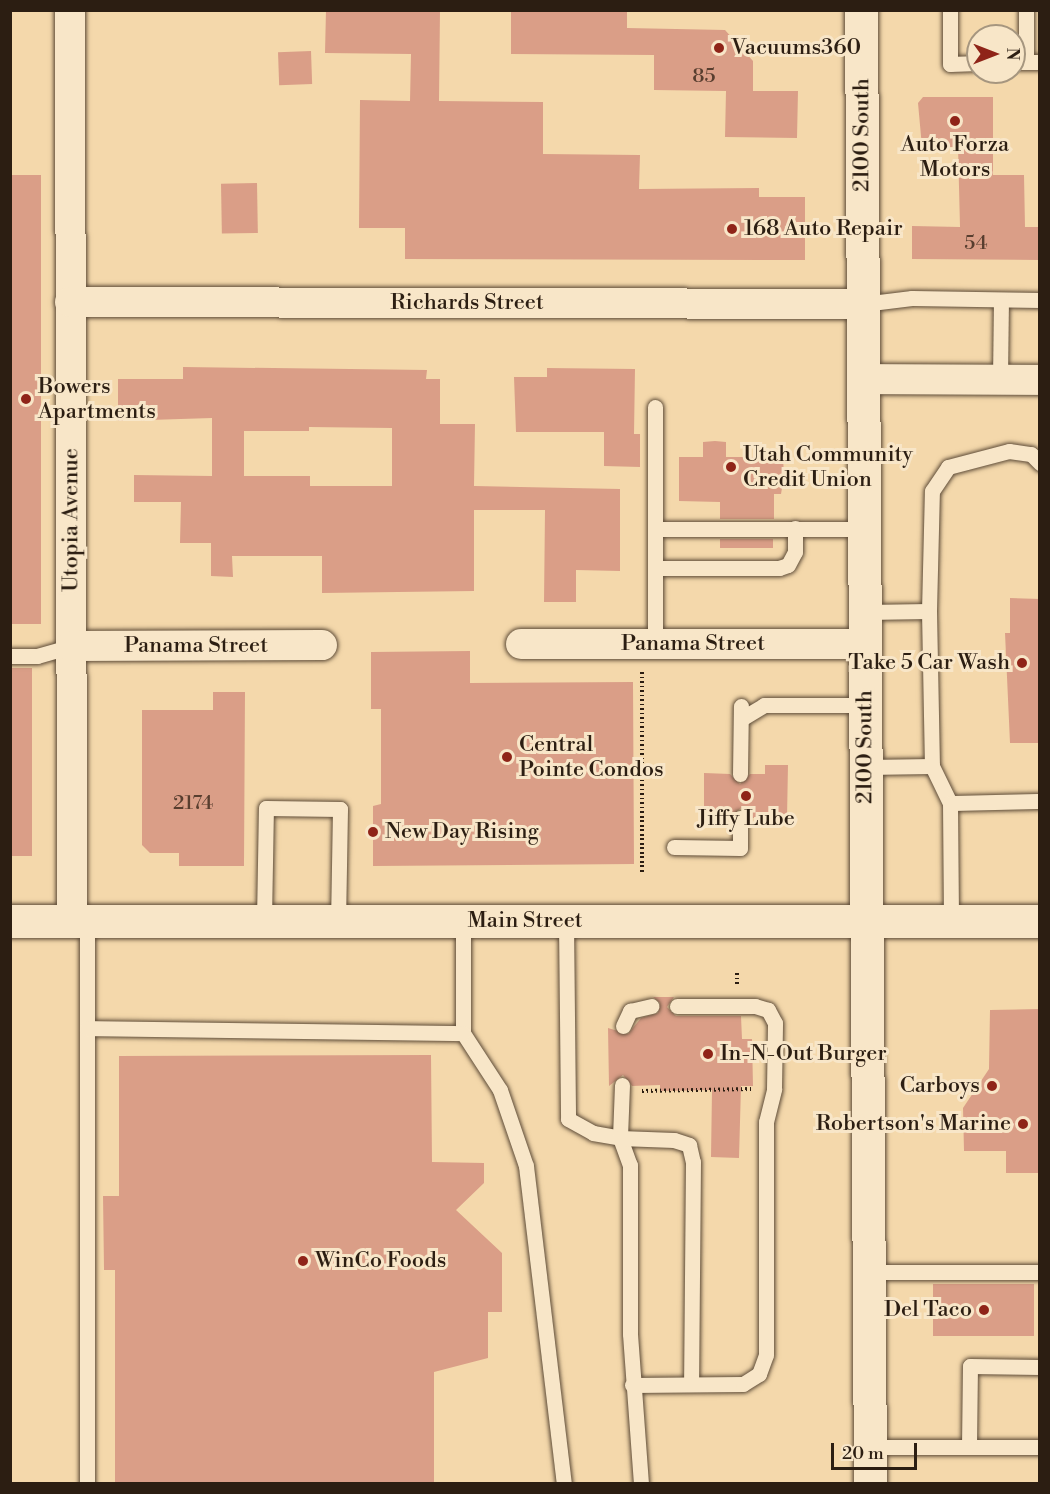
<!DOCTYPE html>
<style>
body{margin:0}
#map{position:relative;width:1050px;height:1494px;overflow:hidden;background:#f4d8ab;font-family:"Libre Bodoni",serif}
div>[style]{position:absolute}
.building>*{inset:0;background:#da9e87;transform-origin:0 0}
.path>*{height:4px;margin-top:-2px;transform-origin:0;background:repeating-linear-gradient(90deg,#2c1e12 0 1.5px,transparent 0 4.5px)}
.roads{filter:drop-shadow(0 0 2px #5e4c38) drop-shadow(0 0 2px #5e4c38)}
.service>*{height:15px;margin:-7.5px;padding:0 7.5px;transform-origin:7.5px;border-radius:7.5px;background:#f8e6c8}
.minor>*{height:30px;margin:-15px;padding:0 15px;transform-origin:15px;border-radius:15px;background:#f8e6c8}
.tertiary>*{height:33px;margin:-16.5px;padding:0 16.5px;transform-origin:16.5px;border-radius:16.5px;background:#f8e6c8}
.secondary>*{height:33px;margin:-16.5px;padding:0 16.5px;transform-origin:16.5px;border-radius:16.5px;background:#f8e6c8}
.dots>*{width:16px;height:16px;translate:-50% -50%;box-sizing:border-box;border:3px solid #f8e6c8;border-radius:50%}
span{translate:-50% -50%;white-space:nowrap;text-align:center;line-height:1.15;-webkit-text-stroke:6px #f8e6c8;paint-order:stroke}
.number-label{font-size:20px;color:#583e2f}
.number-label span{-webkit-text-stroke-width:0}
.poi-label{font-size:22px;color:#2c1e12}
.left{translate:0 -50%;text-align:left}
.right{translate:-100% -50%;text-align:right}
.street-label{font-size:22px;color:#2c1e12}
.frame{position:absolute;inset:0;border:12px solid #2c1e12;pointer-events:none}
.north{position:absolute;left:966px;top:24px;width:60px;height:60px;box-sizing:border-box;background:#f8e6c8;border:2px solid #a6967f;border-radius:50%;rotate:90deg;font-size:16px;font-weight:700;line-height:24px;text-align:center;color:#2c1e12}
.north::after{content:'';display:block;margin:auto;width:21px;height:27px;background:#8f2418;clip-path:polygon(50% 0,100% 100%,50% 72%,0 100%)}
.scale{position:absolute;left:831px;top:1443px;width:86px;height:27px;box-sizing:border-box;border:3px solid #2c1e12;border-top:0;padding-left:8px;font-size:18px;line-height:21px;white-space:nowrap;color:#2c1e12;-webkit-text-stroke:4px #f8e6c8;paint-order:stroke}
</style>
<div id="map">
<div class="building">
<div style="clip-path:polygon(326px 10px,440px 10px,439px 101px,543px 102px,543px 154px,640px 155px,639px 189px,759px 188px,759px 197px,805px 197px,805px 260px,405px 259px,405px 228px,359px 228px,360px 100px,410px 101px,411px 54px,325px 53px)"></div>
<div style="clip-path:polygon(511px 10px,627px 10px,627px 28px,725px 30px,753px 61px,753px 91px,798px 91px,797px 138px,725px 137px,726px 91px,654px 90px,654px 55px,511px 54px)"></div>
<div style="left:311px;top:51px;width:33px;height:33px;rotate:88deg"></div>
<div style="clip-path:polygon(923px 97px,993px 97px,993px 175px,1024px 175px,1025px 227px,1040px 227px,1040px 260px,912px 259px,912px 226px,960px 227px,958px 147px,922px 147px,918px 103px)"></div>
<div style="left:10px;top:175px;width:31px;height:449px"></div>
<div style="left:257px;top:183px;width:50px;height:36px;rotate:89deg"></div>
<div style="clip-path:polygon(evenodd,183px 367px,427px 370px,426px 379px,440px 379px,440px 424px,475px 424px,474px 486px,620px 489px,620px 571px,576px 570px,576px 602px,544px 602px,545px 510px,474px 510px,474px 591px,322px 593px,322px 556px,232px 556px,233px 577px,211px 576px,211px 543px,180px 543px,181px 502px,134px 502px,134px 475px,212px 476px,212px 418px,118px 421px,118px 379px,183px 379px,183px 367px,309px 427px,392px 428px,392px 486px,310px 486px,310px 476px,244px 476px,244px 431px,309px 431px,309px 427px)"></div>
<div style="clip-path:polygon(547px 368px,635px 369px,634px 434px,640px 434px,640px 467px,604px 466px,604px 432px,516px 432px,514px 377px,547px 377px)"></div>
<div style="clip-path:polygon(715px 441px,726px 442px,726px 457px,783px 457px,784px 476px,781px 494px,774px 494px,774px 519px,720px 519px,720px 502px,679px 501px,679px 457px,703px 457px,703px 442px)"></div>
<div style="left:720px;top:539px;width:53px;height:9px"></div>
<div style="clip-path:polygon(1010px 598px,1040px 599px,1040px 743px,1010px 743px,1005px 633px,1010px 633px)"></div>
<div style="clip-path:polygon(470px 651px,470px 683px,633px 682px,634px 864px,373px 866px,373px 806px,381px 804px,381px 709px,371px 709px,371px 652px)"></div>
<div style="left:10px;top:668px;width:22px;height:188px"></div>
<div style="clip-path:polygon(213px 692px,245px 692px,244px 866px,179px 866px,179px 853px,150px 853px,142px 845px,142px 710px,213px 710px)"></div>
<div style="clip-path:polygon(765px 765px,788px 765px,787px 818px,750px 818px,741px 808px,730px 818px,704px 817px,704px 773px,730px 774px,740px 784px,750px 774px,765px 774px)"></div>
<div style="clip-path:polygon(653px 997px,674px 997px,667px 1007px,676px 1016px,741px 1016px,742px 1039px,752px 1039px,753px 1086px,741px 1086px,739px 1158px,711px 1157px,712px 1090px,660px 1091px,660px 1085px,632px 1086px,623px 1075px,609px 1086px,608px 1028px,628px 1034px,641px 1018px,658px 1013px,660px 1003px)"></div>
<div style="clip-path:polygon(1040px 1009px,1040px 1173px,1006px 1173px,1006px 1151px,964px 1151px,963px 1108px,989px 1069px,990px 1010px)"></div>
<div style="clip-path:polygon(431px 1055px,432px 1162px,484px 1163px,484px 1183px,456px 1210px,502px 1253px,502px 1312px,488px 1312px,488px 1358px,434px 1372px,434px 1484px,115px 1484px,115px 1270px,104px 1270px,103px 1196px,119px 1196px,119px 1056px)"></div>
<div style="left:933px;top:1284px;width:101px;height:52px"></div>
</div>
<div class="path">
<div style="left:642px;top:672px;width:201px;rotate:90deg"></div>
<div style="left:737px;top:984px;width:14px;rotate:-90deg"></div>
<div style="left:642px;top:1091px;width:109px;rotate:-1.1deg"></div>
</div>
<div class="roads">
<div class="service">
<div style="left:950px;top:10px;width:54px;rotate:90deg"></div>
<div style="left:950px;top:64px;width:28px;rotate:-2deg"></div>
<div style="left:1026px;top:10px;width:52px;rotate:90deg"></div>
<div style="left:1014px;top:62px;width:26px"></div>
<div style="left:863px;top:304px;width:49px;rotate:-7deg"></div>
<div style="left:912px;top:298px;width:128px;rotate:0.9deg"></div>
<div style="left:1000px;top:380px;width:80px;rotate:-89.3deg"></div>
<div style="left:655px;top:529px;width:209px"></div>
<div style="left:655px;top:568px;width:124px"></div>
<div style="left:779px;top:568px;width:9px;rotate:-18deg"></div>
<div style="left:788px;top:565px;width:15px;rotate:-62deg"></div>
<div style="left:795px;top:552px;width:24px;rotate:-90deg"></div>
<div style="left:929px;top:611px;width:120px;rotate:-88.6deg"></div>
<div style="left:932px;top:491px;width:29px;rotate:-56deg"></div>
<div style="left:948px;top:467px;width:63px;rotate:-14.7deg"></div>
<div style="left:1009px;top:451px;width:22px;rotate:8deg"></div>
<div style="left:1031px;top:454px;width:13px;rotate:45deg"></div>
<div style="left:865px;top:612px;width:64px;rotate:-0.9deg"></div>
<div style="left:929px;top:611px;width:155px;rotate:88.9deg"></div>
<div style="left:932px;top:766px;width:41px;rotate:64.1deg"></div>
<div style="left:950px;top:803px;width:118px;rotate:89.5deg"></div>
<div style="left:655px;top:645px;width:238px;rotate:-90deg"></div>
<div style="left:10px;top:656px;width:27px"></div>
<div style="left:37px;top:656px;width:35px;rotate:-16deg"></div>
<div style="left:741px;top:719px;width:27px;rotate:-31deg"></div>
<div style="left:764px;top:705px;width:101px"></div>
<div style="left:866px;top:767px;width:66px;rotate:-0.9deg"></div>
<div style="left:740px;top:774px;width:68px;rotate:-89.2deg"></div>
<div style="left:950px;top:803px;width:90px;rotate:-1.3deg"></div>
<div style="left:674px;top:847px;width:66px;rotate:0.9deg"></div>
<div style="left:740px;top:848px;width:30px;rotate:-90deg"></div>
<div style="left:264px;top:920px;width:112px;rotate:-89deg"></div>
<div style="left:266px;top:808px;width:74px;rotate:0.8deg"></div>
<div style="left:340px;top:809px;width:111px;rotate:91deg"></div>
<div style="left:87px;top:921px;width:563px;rotate:90deg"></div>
<div style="left:463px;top:921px;width:112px;rotate:90deg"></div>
<div style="left:463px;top:1033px;width:68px;rotate:57deg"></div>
<div style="left:500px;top:1090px;width:80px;rotate:71.1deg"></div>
<div style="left:526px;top:1166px;width:320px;rotate:83.2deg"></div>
<div style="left:566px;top:921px;width:198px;rotate:89.4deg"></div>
<div style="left:568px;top:1119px;width:29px;rotate:29deg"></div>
<div style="left:593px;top:1133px;width:27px;rotate:10deg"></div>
<div style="left:620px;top:1138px;width:29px;rotate:70deg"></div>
<div style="left:630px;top:1165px;width:169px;rotate:90deg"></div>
<div style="left:630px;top:1334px;width:150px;rotate:85.8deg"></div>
<div style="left:623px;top:1026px;width:17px;rotate:-65deg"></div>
<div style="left:630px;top:1011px;width:22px;rotate:-13deg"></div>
<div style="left:87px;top:1028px;width:376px;rotate:0.8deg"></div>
<div style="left:622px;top:1085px;width:53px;rotate:92.2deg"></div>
<div style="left:620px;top:1138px;width:54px;rotate:2.1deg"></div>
<div style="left:674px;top:1140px;width:16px;rotate:18deg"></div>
<div style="left:689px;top:1145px;width:17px;rotate:77deg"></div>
<div style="left:693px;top:1162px;width:222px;rotate:90.5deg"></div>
<div style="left:868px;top:1272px;width:172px"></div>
<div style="left:632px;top:1385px;width:111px;rotate:-0.5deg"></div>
<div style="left:743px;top:1384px;width:19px;rotate:-32deg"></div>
<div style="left:759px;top:1374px;width:20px;rotate:-70deg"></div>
<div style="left:766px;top:1355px;width:233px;rotate:-90deg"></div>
<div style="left:766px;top:1122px;width:34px;rotate:-76deg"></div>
<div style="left:774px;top:1089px;width:66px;rotate:-89.1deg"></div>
<div style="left:775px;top:1023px;width:15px;rotate:-118deg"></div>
<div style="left:768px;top:1010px;width:14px;rotate:-163deg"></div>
<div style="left:755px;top:1006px;width:78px;rotate:180deg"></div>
<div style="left:869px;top:1447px;width:171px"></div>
<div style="left:969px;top:1447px;width:81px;rotate:-89.3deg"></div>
<div style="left:970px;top:1366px;width:70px;rotate:0.8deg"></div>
</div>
<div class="minor">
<div style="left:70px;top:10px;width:911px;rotate:89.87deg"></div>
<div style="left:70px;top:302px;width:793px;rotate:0.14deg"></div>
<div style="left:863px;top:379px;width:177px;rotate:0.3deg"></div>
<div style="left:521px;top:644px;width:344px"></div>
<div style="left:71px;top:646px;width:251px;rotate:-0.2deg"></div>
</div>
<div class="tertiary">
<div style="left:10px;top:921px;width:1030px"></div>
</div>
<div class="secondary">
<div style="left:861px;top:10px;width:1474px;rotate:89.65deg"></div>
</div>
</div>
<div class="dots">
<div style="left:719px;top:48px;background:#8f2418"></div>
<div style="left:955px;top:121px;background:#8f2418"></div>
<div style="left:732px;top:229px;background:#8f2418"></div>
<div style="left:26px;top:399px;background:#8f2418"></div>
<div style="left:731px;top:467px;background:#8f2418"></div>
<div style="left:1022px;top:663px;background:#8f2418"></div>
<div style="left:507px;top:757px;background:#8f2418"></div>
<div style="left:746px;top:796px;background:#8f2418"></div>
<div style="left:373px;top:832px;background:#8f2418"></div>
<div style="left:708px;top:1054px;background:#8f2418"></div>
<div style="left:992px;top:1086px;background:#8f2418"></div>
<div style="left:1023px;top:1124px;background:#8f2418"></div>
<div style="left:303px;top:1261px;background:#8f2418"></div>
<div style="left:984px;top:1310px;background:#8f2418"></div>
</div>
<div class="number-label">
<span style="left:704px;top:76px">85</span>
<span style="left:976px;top:243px">54</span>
<span style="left:193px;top:803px">2174</span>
</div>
<div class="poi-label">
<span class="left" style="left:731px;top:48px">Vacuums360</span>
<span style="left:955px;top:157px">Auto Forza<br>Motors</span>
<span class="left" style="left:744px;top:229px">168 Auto Repair</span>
<span class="left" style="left:38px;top:399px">Bowers<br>Apartments</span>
<span class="left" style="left:743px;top:467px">Utah Community<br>Credit Union</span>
<span class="right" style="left:1010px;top:663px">Take 5 Car Wash</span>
<span class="left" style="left:519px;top:757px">Central<br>Pointe Condos</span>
<span style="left:746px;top:819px">Jiffy Lube</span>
<span class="left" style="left:385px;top:832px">New Day Rising</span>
<span class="left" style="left:720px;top:1054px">In-N-Out Burger</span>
<span class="right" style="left:980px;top:1086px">Carboys</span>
<span class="right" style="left:1011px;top:1124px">Robertson's Marine</span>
<span class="left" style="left:315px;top:1261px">WinCo Foods</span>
<span class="right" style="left:972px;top:1310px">Del Taco</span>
</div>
<div class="street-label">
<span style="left:862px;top:135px;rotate:-90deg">2100 South</span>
<span style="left:467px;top:303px">Richards Street</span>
<span style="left:71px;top:520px;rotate:-90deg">Utopia Avenue</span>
<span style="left:693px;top:644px">Panama Street</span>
<span style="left:196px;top:646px">Panama Street</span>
<span style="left:865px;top:747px;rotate:-90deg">2100 South</span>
<span style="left:525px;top:921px">Main Street</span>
</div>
<div class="frame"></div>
<div class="north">N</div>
<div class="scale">20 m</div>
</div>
